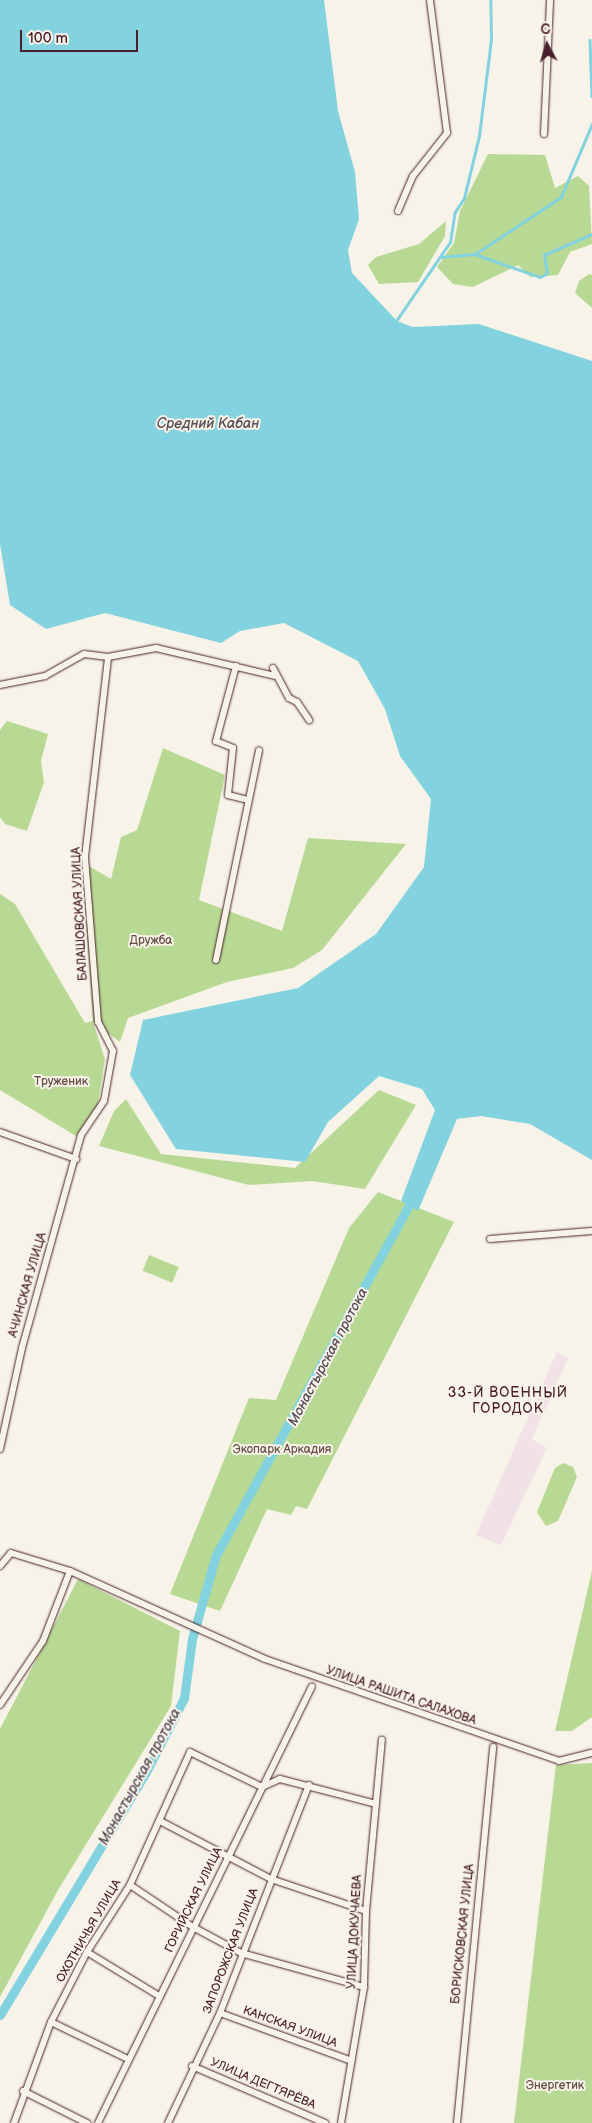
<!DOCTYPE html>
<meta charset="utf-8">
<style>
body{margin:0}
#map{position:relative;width:592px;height:2123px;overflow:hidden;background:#f7f3e8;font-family:"Balsamiq Sans",sans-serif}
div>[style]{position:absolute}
.built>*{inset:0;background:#f0e2e7}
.green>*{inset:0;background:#b8d993;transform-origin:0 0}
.water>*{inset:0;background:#82d2df}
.stream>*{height:2.5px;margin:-1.25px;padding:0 1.25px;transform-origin:1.25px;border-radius:1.25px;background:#82d2df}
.canal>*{height:9px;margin:-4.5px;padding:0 4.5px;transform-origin:4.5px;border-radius:4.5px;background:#82d2df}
.roads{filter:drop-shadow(0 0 1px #4a1f2b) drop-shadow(0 0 1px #4a1f2b)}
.street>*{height:6px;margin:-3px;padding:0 3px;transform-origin:3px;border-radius:3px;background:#f7f3e8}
span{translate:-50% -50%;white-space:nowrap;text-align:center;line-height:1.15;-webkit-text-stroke:4px #f7f3e8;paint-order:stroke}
.street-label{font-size:12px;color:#4a1f2b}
.park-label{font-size:12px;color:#664e45}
.water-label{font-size:14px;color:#584c58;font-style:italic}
.neighbourhood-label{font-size:14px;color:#4a1f2b;letter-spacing:1px}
.north{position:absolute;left:522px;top:20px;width:50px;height:50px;-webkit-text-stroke:4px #f7f3e8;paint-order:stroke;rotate:354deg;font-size:14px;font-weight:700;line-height:20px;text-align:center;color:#4a1f2b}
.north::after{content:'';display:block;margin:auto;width:18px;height:22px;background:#4a1f2b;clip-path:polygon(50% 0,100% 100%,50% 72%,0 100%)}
.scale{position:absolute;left:20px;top:30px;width:118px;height:22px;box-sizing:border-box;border:2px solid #4a1f2b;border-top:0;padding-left:6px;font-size:15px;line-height:18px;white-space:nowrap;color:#4a1f2b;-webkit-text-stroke:4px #f7f3e8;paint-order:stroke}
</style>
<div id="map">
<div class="built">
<div style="clip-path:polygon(557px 1352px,568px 1358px,532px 1439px,547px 1448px,501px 1545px,476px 1535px)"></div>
</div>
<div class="green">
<div style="clip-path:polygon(488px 154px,545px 155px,555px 188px,578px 176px,589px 186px,592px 244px,570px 252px,558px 275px,530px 277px,518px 265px,473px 287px,453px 284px,437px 267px,454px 243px,460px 211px)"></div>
<div style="clip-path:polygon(446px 221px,445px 236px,418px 282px,379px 284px,368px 265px,376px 257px,419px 244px)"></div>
<div style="clip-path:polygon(589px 274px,592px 275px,592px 308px,575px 293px,579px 281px)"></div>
<div style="clip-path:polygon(7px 721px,48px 734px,41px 761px,44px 782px,27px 831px,5px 824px,0 817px,0 730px)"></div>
<div style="clip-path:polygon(163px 748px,225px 775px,199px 900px,282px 931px,308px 838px,406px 844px,322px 950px,293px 968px,227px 982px,128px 1018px,120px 1042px,93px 1022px,105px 1059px,97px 1110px,76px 1136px,0 1090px,0 894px,15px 904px,85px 1023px,93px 1021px,82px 862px,111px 879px,121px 837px,137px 830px)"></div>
<div style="clip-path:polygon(379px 1090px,416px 1105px,365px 1189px,312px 1181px,249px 1185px,99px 1146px,114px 1111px,126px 1099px,161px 1154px,295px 1168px)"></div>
<div style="clip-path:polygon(378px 1192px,454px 1222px,307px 1509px,296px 1506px,291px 1515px,267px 1509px,220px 1611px,170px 1594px,249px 1398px,276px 1400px,349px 1228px)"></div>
<div style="left:149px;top:1255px;width:32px;height:17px;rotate:22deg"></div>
<div style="clip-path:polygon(563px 1463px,573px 1467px,577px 1477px,558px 1521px,546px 1526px,537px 1512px,555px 1468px)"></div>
<div style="clip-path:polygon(592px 1571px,592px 1717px,572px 1731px,555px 1731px)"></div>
<div style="clip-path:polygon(78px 1579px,180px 1631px,171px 1706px,58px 1890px,0 1997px,0 1729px)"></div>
<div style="clip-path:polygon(592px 1763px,592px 2123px,514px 2123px,556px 1765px)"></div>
</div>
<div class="water">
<div style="clip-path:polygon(0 0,324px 0,338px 111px,355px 172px,359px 219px,348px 250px,352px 273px,397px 321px,413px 327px,479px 324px,592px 361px,592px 1160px,530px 1124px,481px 1116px,457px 1119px,418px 1211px,401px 1201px,435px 1110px,422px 1089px,379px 1076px,328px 1122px,305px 1162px,176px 1149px,130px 1075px,143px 1020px,298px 988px,376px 934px,424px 867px,431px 799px,400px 756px,385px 709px,358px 661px,284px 623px,240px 631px,221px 643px,105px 613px,46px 629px,10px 605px,0 544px)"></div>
</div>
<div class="stream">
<div style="left:590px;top:40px;width:56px;rotate:88deg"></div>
<div style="left:475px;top:254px;width:103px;rotate:-33.5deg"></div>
<div style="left:561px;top:197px;width:79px;rotate:-67deg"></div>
<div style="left:440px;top:257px;width:35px;rotate:-5deg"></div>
<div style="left:475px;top:254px;width:69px;rotate:19.5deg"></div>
<div style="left:540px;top:277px;width:8px;rotate:-30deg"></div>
<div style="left:547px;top:273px;width:18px;rotate:-99deg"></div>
<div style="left:544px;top:255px;width:52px;rotate:-23.6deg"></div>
<div style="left:396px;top:321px;width:96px;rotate:-55.6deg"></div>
<div style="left:450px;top:242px;width:30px;rotate:-81deg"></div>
<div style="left:455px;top:212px;width:17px;rotate:-57deg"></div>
<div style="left:464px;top:198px;width:64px;rotate:-76.4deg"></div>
<div style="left:479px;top:136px;width:98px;rotate:-82.9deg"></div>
<div style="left:491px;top:39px;width:39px;rotate:-91deg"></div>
</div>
<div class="canal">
<div style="left:0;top:2015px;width:283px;rotate:-59deg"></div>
<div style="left:146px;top:1772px;width:83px;rotate:-62.8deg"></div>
<div style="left:184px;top:1698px;width:60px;rotate:-82.3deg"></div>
<div style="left:192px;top:1639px;width:87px;rotate:-74.1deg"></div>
<div style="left:216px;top:1555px;width:399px;rotate:-61.1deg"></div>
</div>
<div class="roads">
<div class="street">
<div style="left:544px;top:134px;width:134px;rotate:-87.4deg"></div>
<div style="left:398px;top:211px;width:38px;rotate:-67deg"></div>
<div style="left:413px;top:176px;width:55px;rotate:-51.7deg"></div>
<div style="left:447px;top:133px;width:134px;rotate:-97.3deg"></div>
<div style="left:236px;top:666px;width:78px;rotate:104.9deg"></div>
<div style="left:216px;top:741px;width:18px;rotate:22deg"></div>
<div style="left:233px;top:748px;width:47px;rotate:96.1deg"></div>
<div style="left:228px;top:795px;width:21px;rotate:14deg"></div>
<div style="left:273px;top:668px;width:34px;rotate:62deg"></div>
<div style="left:289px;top:698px;width:9px;rotate:27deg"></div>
<div style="left:297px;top:702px;width:22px;rotate:56deg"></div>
<div style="left:0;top:685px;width:46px;rotate:-11.3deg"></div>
<div style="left:45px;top:676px;width:45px;rotate:-29.4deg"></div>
<div style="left:84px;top:654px;width:24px;rotate:7deg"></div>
<div style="left:108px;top:657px;width:49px;rotate:-10.6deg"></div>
<div style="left:156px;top:648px;width:122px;rotate:13.2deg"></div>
<div style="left:216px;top:960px;width:214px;rotate:-78.4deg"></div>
<div style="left:0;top:1132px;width:81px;rotate:19.6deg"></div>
<div style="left:490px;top:1239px;width:102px;rotate:-4.5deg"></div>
<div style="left:0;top:1449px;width:103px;rotate:-77.7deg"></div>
<div style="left:22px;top:1348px;width:221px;rotate:-74.5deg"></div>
<div style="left:81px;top:1135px;width:41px;rotate:-55.9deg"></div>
<div style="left:104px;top:1101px;width:51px;rotate:-79.8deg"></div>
<div style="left:113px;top:1051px;width:33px;rotate:-117deg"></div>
<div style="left:98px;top:1022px;width:166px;rotate:-94.5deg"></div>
<div style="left:85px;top:857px;width:201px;rotate:-83.4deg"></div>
<div style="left:0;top:1566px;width:17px;rotate:-50deg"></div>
<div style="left:11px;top:1553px;width:62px;rotate:17deg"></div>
<div style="left:70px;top:1571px;width:214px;rotate:24.3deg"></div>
<div style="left:265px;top:1659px;width:311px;rotate:19.1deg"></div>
<div style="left:559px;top:1761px;width:34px;rotate:-14deg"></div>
<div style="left:0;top:1705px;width:77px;rotate:-56.1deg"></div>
<div style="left:43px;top:1641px;width:75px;rotate:-68.9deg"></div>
<div style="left:160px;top:1821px;width:125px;rotate:27.6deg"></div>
<div style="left:271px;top:1879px;width:100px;rotate:18.6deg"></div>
<div style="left:130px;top:1885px;width:76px;rotate:33.7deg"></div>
<div style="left:193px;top:1927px;width:55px;rotate:28.4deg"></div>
<div style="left:241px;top:1953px;width:128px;rotate:15.5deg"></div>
<div style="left:87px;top:1952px;width:84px;rotate:31.4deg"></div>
<div style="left:220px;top:2013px;width:140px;rotate:20deg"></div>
<div style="left:51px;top:2022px;width:85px;rotate:25.7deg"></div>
<div style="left:192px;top:2066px;width:145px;rotate:23.2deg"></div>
<div style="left:23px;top:2091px;width:72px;rotate:26.6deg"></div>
<div style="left:14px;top:2123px;width:108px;rotate:-69.9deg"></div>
<div style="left:51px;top:2022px;width:79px;rotate:-62.8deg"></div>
<div style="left:87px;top:1952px;width:80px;rotate:-57.3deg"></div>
<div style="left:130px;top:1885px;width:146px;rotate:-65.7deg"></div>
<div style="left:190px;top:1752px;width:80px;rotate:25.9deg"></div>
<div style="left:262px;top:1787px;width:20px;rotate:-24deg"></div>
<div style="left:280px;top:1779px;width:99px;rotate:14.6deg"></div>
<div style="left:98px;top:2123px;width:486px;rotate:-63.9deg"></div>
<div style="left:168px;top:2123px;width:122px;rotate:-64.7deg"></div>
<div style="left:220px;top:2013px;width:245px;rotate:-68.7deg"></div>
<div style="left:341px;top:2123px;width:138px;rotate:-80.4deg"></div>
<div style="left:364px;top:1987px;width:76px;rotate:-88.5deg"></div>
<div style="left:366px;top:1911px;width:172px;rotate:-84.7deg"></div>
<div style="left:457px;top:2123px;width:378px;rotate:-84.5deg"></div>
</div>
</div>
<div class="street-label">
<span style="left:80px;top:914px;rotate:-93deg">БАЛАШОВСКАЯ УЛИЦА</span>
<span style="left:28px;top:1285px;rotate:-74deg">АЧИНСКАЯ УЛИЦА</span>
<span style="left:401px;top:1696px;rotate:19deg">УЛИЦА РАШИТА САЛАХОВА</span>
<span style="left:194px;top:1900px;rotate:-64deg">ГОРИЙСКАЯ УЛИЦА</span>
<span style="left:89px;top:1931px;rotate:-60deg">ОХОТНИЧЬЯ УЛИЦА</span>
<span style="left:355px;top:1932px;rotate:-87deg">УЛИЦА ДОКУЧАЕВА</span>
<span style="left:463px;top:1934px;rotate:-84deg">БОРИСКОВСКАЯ УЛИЦА</span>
<span style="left:231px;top:1951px;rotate:-69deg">ЗАПОРОЖСКАЯ УЛИЦА</span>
<span style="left:290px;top:2027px;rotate:20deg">КАНСКАЯ УЛИЦА</span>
<span style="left:263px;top:2084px;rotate:23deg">УЛИЦА ДЕГТЯРЁВА</span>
</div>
<div class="park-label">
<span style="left:151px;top:941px">Дружба</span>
<span style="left:61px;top:1082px">Труженик</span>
<span style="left:282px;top:1450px">Экопарк Аркадия</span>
<span style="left:555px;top:2086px">Энергетик</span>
</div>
<div class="water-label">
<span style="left:208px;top:424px">Средний Кабан</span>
<span style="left:328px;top:1357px;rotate:-62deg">Монастырская протока</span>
<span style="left:140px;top:1777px;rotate:-61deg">Монастырская протока</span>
</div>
<div class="neighbourhood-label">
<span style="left:508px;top:1401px">33-Й ВОЕННЫЙ<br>ГОРОДОК</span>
</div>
<div class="north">С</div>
<div class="scale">100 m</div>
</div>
